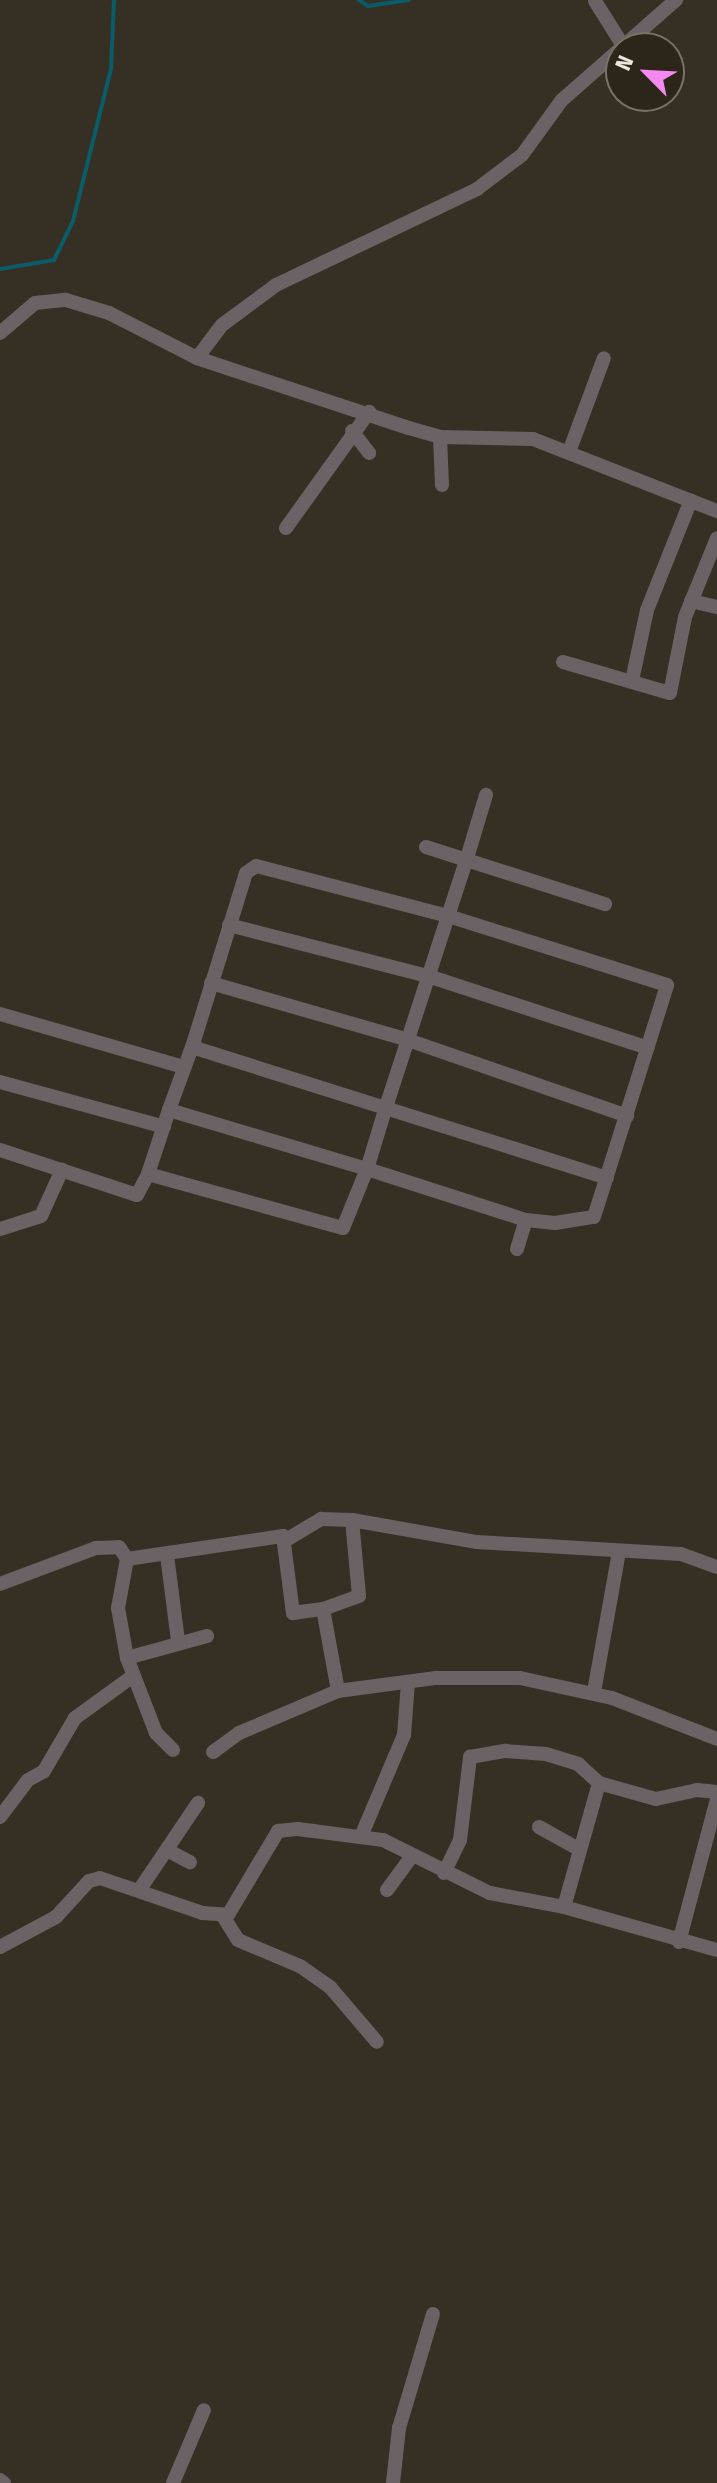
<!DOCTYPE html>
<style>
body{margin:0}
#map{position:relative;width:717px;height:2483px;overflow:hidden;background:#363024;font-family:"Fira Sans Condensed",sans-serif}
div>[style]{position:absolute}
.stream>*{height:4px;margin:-2px;padding:0 2px;transform-origin:2px;border-radius:2px;background:#0a5c69}
.minor>*{height:14px;margin:-7px;padding:0 7px;transform-origin:7px;border-radius:7px;background:#6a6264}
span{translate:-50% -50%;white-space:nowrap;text-align:center;line-height:1.15;-webkit-text-stroke:7px #2c261a;paint-order:stroke}
.north{position:absolute;left:605px;top:32px;width:80px;height:80px;box-sizing:border-box;background:#2c261a;border:2px solid #787368;border-radius:50%;rotate:294deg;font-size:22px;font-weight:700;line-height:32px;text-align:center;color:#eae6de}
.north::after{content:'';display:block;margin:auto;width:28px;height:36px;background:#f589ef;clip-path:polygon(50% 0,100% 100%,50% 72%,0 100%)}
</style>
<div id="map">
<div class="stream">
<div style="left:359px;top:0;width:11px;rotate:34deg"></div>
<div style="left:368px;top:6px;width:41px;rotate:-8.3deg"></div>
<div style="left:0;top:269px;width:55px;rotate:-9.5deg"></div>
<div style="left:54px;top:260px;width:43px;rotate:-64deg"></div>
<div style="left:73px;top:221px;width:157px;rotate:-76deg"></div>
<div style="left:111px;top:69px;width:69px;rotate:-87.5deg"></div>
</div>
<div class="minor">
<div style="left:595px;top:1px;width:51px;rotate:57.9deg"></div>
<div style="left:0;top:333px;width:46px;rotate:-40.6deg"></div>
<div style="left:35px;top:303px;width:31px;rotate:-6deg"></div>
<div style="left:66px;top:300px;width:45px;rotate:16.8deg"></div>
<div style="left:109px;top:313px;width:99px;rotate:27.1deg"></div>
<div style="left:197px;top:358px;width:223px;rotate:18.3deg"></div>
<div style="left:409px;top:428px;width:32px;rotate:16deg"></div>
<div style="left:440px;top:437px;width:93px;rotate:1.2deg"></div>
<div style="left:533px;top:439px;width:198px;rotate:21.4deg"></div>
<div style="left:197px;top:358px;width:41px;rotate:-52.9deg"></div>
<div style="left:222px;top:325px;width:67px;rotate:-36.5deg"></div>
<div style="left:276px;top:285px;width:223px;rotate:-25.5deg"></div>
<div style="left:477px;top:189px;width:56px;rotate:-37.1deg"></div>
<div style="left:522px;top:155px;width:68px;rotate:-54deg"></div>
<div style="left:562px;top:100px;width:152px;rotate:-41.3deg"></div>
<div style="left:352px;top:431px;width:28px;rotate:52deg"></div>
<div style="left:440px;top:437px;width:48px;rotate:87.6deg"></div>
<div style="left:569px;top:452px;width:100px;rotate:-69.6deg"></div>
<div style="left:286px;top:528px;width:143px;rotate:-54.4deg"></div>
<div style="left:691px;top:601px;width:27px;rotate:13deg"></div>
<div style="left:563px;top:662px;width:111px;rotate:16.2deg"></div>
<div style="left:670px;top:693px;width:77px;rotate:-78.8deg"></div>
<div style="left:685px;top:617px;width:85px;rotate:-67.9deg"></div>
<div style="left:633px;top:676px;width:67px;rotate:-78deg"></div>
<div style="left:647px;top:610px;width:118px;rotate:-68.2deg"></div>
<div style="left:426px;top:847px;width:188px;rotate:17.7deg"></div>
<div style="left:229px;top:925px;width:205px;rotate:14.4deg"></div>
<div style="left:428px;top:976px;width:231px;rotate:18.1deg"></div>
<div style="left:211px;top:983px;width:205px;rotate:16.1deg"></div>
<div style="left:408px;top:1040px;width:232px;rotate:19.1deg"></div>
<div style="left:0;top:1014px;width:191px;rotate:16.1deg"></div>
<div style="left:192px;top:1047px;width:435px;rotate:17.5deg"></div>
<div style="left:0;top:1082px;width:170px;rotate:15.3deg"></div>
<div style="left:169px;top:1110px;width:207px;rotate:16.6deg"></div>
<div style="left:367px;top:1169px;width:167px;rotate:17.8deg"></div>
<div style="left:526px;top:1220px;width:29px;rotate:6deg"></div>
<div style="left:555px;top:1223px;width:39px;rotate:-9deg"></div>
<div style="left:594px;top:1217px;width:243px;rotate:-72.5deg"></div>
<div style="left:667px;top:985px;width:230px;rotate:-162.5deg"></div>
<div style="left:448px;top:916px;width:198px;rotate:-165.4deg"></div>
<div style="left:256px;top:866px;width:12px;rotate:145deg"></div>
<div style="left:246px;top:873px;width:182px;rotate:107.2deg"></div>
<div style="left:192px;top:1047px;width:67px;rotate:110.1deg"></div>
<div style="left:169px;top:1110px;width:67px;rotate:108.2deg"></div>
<div style="left:148px;top:1174px;width:202px;rotate:15.5deg"></div>
<div style="left:343px;top:1228px;width:64px;rotate:-67.9deg"></div>
<div style="left:367px;top:1169px;width:62px;rotate:-73deg"></div>
<div style="left:385px;top:1110px;width:204px;rotate:-72deg"></div>
<div style="left:448px;top:916px;width:61px;rotate:-71.9deg"></div>
<div style="left:467px;top:858px;width:66px;rotate:-73.2deg"></div>
<div style="left:0;top:1150px;width:144px;rotate:18.2deg"></div>
<div style="left:137px;top:1195px;width:24px;rotate:-62deg"></div>
<div style="left:0;top:1229px;width:43px;rotate:-17.6deg"></div>
<div style="left:41px;top:1216px;width:51px;rotate:-65.5deg"></div>
<div style="left:517px;top:1249px;width:30px;rotate:-73deg"></div>
<div style="left:352px;top:1520px;width:76px;rotate:84.7deg"></div>
<div style="left:359px;top:1596px;width:38px;rotate:160deg"></div>
<div style="left:323px;top:1609px;width:83px;rotate:79.6deg"></div>
<div style="left:338px;top:1691px;width:99px;rotate:-7.6deg"></div>
<div style="left:436px;top:1678px;width:84px"></div>
<div style="left:520px;top:1678px;width:94px;rotate:12.3deg"></div>
<div style="left:612px;top:1698px;width:113px;rotate:21.3deg"></div>
<div style="left:286px;top:1540px;width:41px;rotate:-31deg"></div>
<div style="left:321px;top:1519px;width:31px;rotate:2deg"></div>
<div style="left:352px;top:1520px;width:127px;rotate:10deg"></div>
<div style="left:477px;top:1542px;width:204px;rotate:3.4deg"></div>
<div style="left:681px;top:1554px;width:38px;rotate:20deg"></div>
<div style="left:167px;top:1555px;width:87px;rotate:82.7deg"></div>
<div style="left:0;top:1584px;width:103px;rotate:-20.6deg"></div>
<div style="left:96px;top:1548px;width:23px;rotate:-2deg"></div>
<div style="left:119px;top:1547px;width:14px;rotate:56deg"></div>
<div style="left:127px;top:1658px;width:51px;rotate:-100.2deg"></div>
<div style="left:118px;top:1608px;width:50px;rotate:-79.6deg"></div>
<div style="left:127px;top:1559px;width:158px;rotate:-8.4deg"></div>
<div style="left:283px;top:1536px;width:78px;rotate:82.6deg"></div>
<div style="left:293px;top:1613px;width:30px;rotate:-8deg"></div>
<div style="left:594px;top:1692px;width:143px;rotate:-79.9deg"></div>
<div style="left:173px;top:1750px;width:24px;rotate:-135deg"></div>
<div style="left:156px;top:1733px;width:80px;rotate:-111.1deg"></div>
<div style="left:127px;top:1658px;width:83px;rotate:-15.4deg"></div>
<div style="left:213px;top:1752px;width:32px;rotate:-36deg"></div>
<div style="left:239px;top:1733px;width:108px;rotate:-23deg"></div>
<div style="left:0;top:1817px;width:46px;rotate:-52.9deg"></div>
<div style="left:28px;top:1780px;width:18px;rotate:-29deg"></div>
<div style="left:44px;top:1771px;width:61px;rotate:-59.7deg"></div>
<div style="left:75px;top:1718px;width:72px;rotate:-35.9deg"></div>
<div style="left:539px;top:1827px;width:43px;rotate:28.9deg"></div>
<div style="left:362px;top:1834px;width:108px;rotate:-67deg"></div>
<div style="left:404px;top:1735px;width:52px;rotate:-85.6deg"></div>
<div style="left:167px;top:1850px;width:26px;rotate:28deg"></div>
<div style="left:444px;top:1873px;width:37px;rotate:-64deg"></div>
<div style="left:460px;top:1840px;width:84px;rotate:-83.1deg"></div>
<div style="left:470px;top:1757px;width:36px;rotate:-10deg"></div>
<div style="left:505px;top:1751px;width:41px;rotate:4.2deg"></div>
<div style="left:546px;top:1754px;width:34px;rotate:17deg"></div>
<div style="left:578px;top:1764px;width:28px;rotate:42deg"></div>
<div style="left:140px;top:1889px;width:104px;rotate:-56deg"></div>
<div style="left:387px;top:1890px;width:42px;rotate:-53.7deg"></div>
<div style="left:564px;top:1907px;width:129px;rotate:-74.2deg"></div>
<div style="left:599px;top:1783px;width:59px;rotate:15.7deg"></div>
<div style="left:656px;top:1799px;width:42px;rotate:-12.4deg"></div>
<div style="left:697px;top:1790px;width:20px;rotate:6deg"></div>
<div style="left:223px;top:1916px;width:28px;rotate:58deg"></div>
<div style="left:238px;top:1940px;width:67px;rotate:22.8deg"></div>
<div style="left:300px;top:1966px;width:37px;rotate:35deg"></div>
<div style="left:330px;top:1987px;width:72px;rotate:49.5deg"></div>
<div style="left:679px;top:1942px;width:148px;rotate:-75.1deg"></div>
<div style="left:0;top:1947px;width:64px;rotate:-28.2deg"></div>
<div style="left:56px;top:1917px;width:49px;rotate:-47.5deg"></div>
<div style="left:89px;top:1881px;width:11px;rotate:-15deg"></div>
<div style="left:100px;top:1878px;width:108px;rotate:18.9deg"></div>
<div style="left:202px;top:1913px;width:26px;rotate:4deg"></div>
<div style="left:228px;top:1915px;width:98px;rotate:-59.2deg"></div>
<div style="left:278px;top:1831px;width:20px;rotate:-6deg"></div>
<div style="left:298px;top:1829px;width:86px;rotate:7.4deg"></div>
<div style="left:383px;top:1840px;width:119px;rotate:26.4deg"></div>
<div style="left:490px;top:1893px;width:75px;rotate:10.7deg"></div>
<div style="left:564px;top:1907px;width:159px;rotate:15.7deg"></div>
<div style="left:0;top:2480px;width:5px;rotate:37deg"></div>
<div style="left:173px;top:2483px;width:79px;rotate:-67deg"></div>
<div style="left:393px;top:2483px;width:55px;rotate:-83.8deg"></div>
<div style="left:399px;top:2428px;width:119px;rotate:-73.4deg"></div>
</div>
<div class="north">N</div>
</div>
